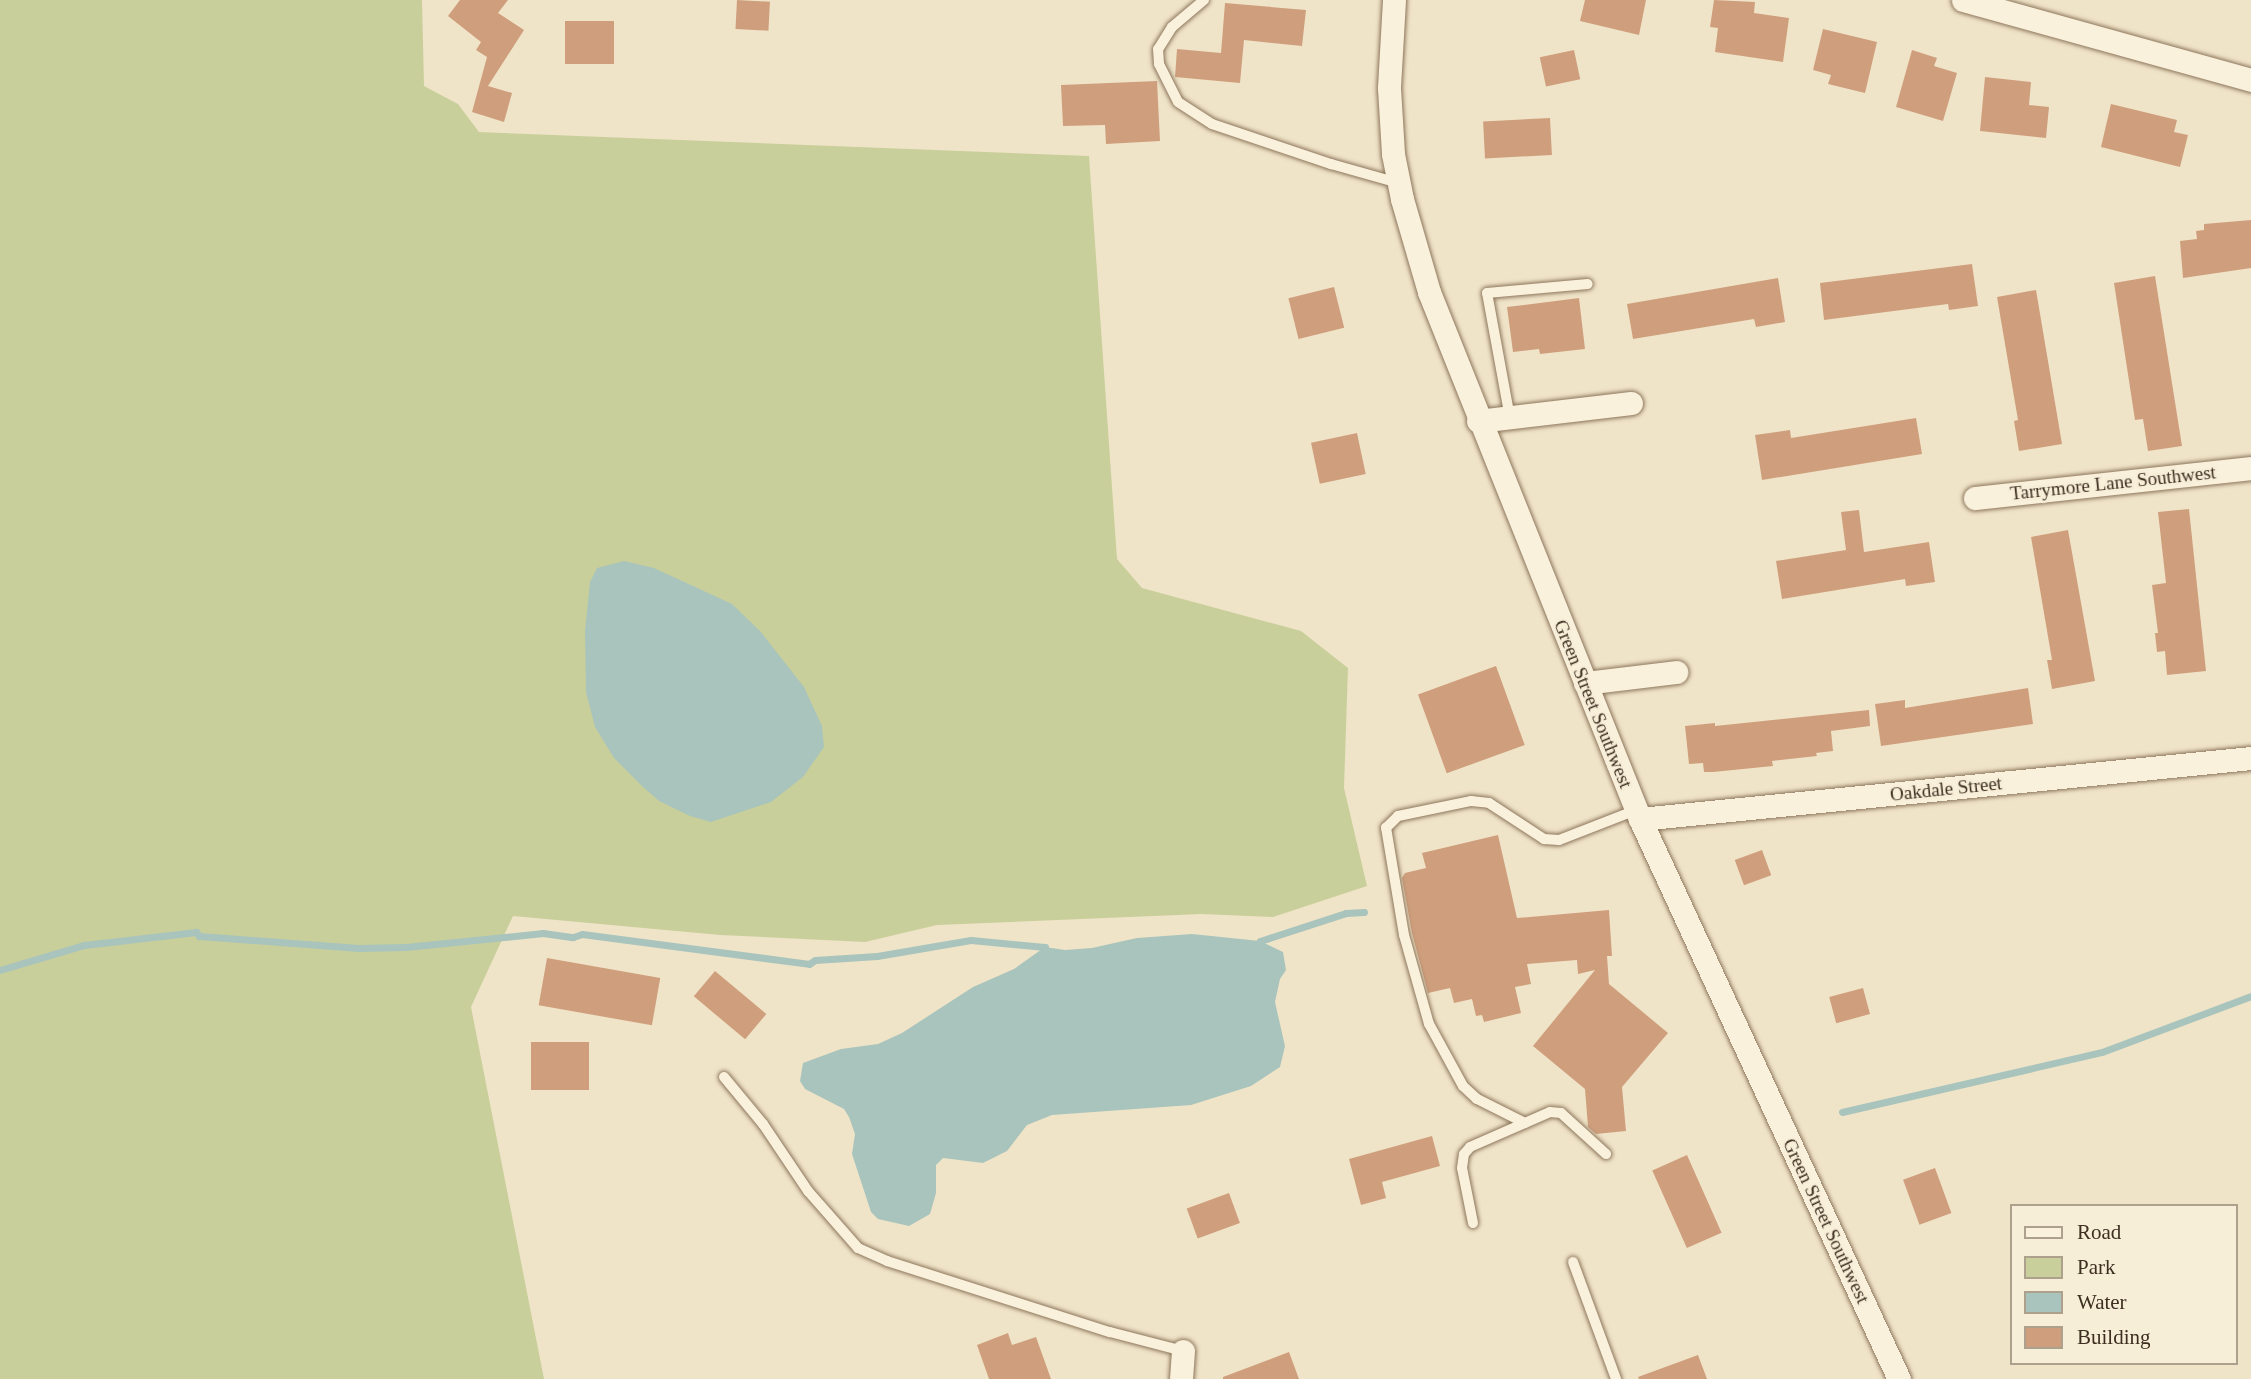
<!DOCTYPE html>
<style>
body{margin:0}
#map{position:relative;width:2251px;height:1379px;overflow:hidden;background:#f0e4c8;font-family:Georgia,serif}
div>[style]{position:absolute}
.green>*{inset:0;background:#c9cf9b}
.water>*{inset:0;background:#a9c4bc}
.stream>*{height:7px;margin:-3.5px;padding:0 3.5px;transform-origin:3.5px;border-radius:3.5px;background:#a9c4bc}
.building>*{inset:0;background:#cf9f7d;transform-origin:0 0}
.roads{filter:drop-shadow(0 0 2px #8d765c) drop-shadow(0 0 2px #8d765c)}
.lane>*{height:10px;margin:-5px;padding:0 5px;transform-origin:5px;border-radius:5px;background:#faf1dc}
.street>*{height:23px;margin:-11.5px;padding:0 11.5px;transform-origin:11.5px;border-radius:11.5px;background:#faf1dc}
span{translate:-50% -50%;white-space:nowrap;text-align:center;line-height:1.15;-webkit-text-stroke:5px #f7eed8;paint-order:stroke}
.street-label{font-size:19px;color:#3d2e20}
.legend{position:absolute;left:2010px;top:1204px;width:228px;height:161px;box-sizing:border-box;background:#f7eed8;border:2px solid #ada18e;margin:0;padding:9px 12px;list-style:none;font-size:21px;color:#3d2e20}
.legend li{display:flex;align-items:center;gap:14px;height:35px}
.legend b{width:35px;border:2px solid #ada18e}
</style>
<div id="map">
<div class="green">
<div style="clip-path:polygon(0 0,422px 0,424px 86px,458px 104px,479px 132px,1089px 156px,1117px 559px,1142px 588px,1301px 631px,1348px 668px,1344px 788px,1367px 886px,1273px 917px,1201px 914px,937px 925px,865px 942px,720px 935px,513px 916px,471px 1007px,544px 1379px,0 1379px)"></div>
</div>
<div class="water">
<div style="clip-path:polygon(624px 561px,654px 568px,732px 604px,760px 631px,804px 687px,822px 726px,824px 747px,803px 777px,771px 802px,711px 822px,690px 816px,659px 801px,643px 787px,614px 758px,595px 727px,586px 692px,585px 631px,590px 582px,597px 568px)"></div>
<div style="clip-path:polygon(1192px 934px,1260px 941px,1283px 952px,1286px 970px,1280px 979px,1275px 1002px,1285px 1046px,1280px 1067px,1251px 1086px,1191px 1105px,1052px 1115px,1027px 1125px,1007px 1151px,983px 1163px,943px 1158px,936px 1165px,936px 1193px,930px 1214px,909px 1226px,878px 1219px,871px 1212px,852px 1154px,855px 1134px,849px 1117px,844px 1109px,805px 1089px,800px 1081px,803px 1063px,841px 1049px,878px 1044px,902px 1033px,973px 987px,1014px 969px,1045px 947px,1065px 950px,1092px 948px,1137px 938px)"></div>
</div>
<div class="stream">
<div style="left:1261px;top:950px;width:9px;rotate:-96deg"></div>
<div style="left:1260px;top:941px;width:90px;rotate:-18deg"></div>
<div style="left:1346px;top:913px;width:18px;rotate:-3deg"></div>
<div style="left:0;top:970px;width:88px;rotate:-16.6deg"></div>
<div style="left:84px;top:945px;width:113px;rotate:-6.6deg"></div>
<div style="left:196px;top:932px;width:5px;rotate:53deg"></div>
<div style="left:199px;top:936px;width:160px;rotate:4.3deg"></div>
<div style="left:359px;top:948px;width:47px;rotate:-1.2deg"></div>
<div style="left:406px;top:947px;width:138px;rotate:-5.8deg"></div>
<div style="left:543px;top:933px;width:30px;rotate:8deg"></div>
<div style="left:573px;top:937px;width:9px;rotate:-18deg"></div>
<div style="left:582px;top:934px;width:229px;rotate:7.5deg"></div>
<div style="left:809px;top:964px;width:7px;rotate:-34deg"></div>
<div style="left:815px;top:960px;width:62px;rotate:-3.7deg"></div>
<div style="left:877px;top:956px;width:95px;rotate:-9.7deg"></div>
<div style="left:971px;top:940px;width:74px;rotate:5.4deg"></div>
<div style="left:1045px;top:947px;width:8px;rotate:83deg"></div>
<div style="left:1842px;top:1112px;width:267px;rotate:-13deg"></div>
<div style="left:2102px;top:1052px;width:159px;rotate:-20.6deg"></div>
</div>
<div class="building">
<div style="clip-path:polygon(460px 0,508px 0,498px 13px,524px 30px,488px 86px,512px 93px,504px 122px,472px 112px,487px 57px,476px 50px,481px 42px,448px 16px)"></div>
<div style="left:737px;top:0;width:33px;height:29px;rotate:3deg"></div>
<div style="clip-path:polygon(1585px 0,1646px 0,1639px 35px,1580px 21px)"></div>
<div style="clip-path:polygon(1714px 0,1755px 2px,1754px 13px,1789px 18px,1783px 62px,1715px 52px,1718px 28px,1710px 27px)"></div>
<div style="clip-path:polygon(1225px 3px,1306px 10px,1302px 46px,1244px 40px,1240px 83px,1175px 77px,1177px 49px,1221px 53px)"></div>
<div style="left:565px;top:21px;width:49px;height:43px"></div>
<div style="clip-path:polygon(1823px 29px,1877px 42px,1865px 93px,1828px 84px,1831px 75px,1813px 70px)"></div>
<div style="left:1574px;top:50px;width:30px;height:35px;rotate:78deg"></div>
<div style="clip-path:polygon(1912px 50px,1937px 58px,1934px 66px,1957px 73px,1943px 121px,1896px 107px)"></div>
<div style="clip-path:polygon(1985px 77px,2031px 82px,2029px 105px,2049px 107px,2046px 138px,1980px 131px)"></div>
<div style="clip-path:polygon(1157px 81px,1160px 141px,1106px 144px,1105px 125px,1063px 126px,1061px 85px)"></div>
<div style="clip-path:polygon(2111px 104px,2177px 120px,2174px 132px,2188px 135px,2180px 167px,2101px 147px)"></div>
<div style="left:1550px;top:118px;width:37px;height:67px;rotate:87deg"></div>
<div style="clip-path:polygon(2251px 220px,2251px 268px,2183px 278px,2180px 241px,2197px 239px,2196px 231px,2204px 230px,2204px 224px)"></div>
<div style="clip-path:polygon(1972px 264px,1978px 306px,1949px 310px,1948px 304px,1824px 320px,1820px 283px)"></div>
<div style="clip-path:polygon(2155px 276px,2182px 446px,2148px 451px,2143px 419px,2135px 420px,2114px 283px)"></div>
<div style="clip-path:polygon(1778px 278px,1785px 322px,1756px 327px,1754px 319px,1633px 339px,1627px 304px)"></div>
<div style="left:1334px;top:287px;width:42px;height:47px;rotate:76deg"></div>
<div style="clip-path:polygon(2036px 290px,2062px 444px,2019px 451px,2014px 421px,2018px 420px,1997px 297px)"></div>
<div style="clip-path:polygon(1579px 298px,1585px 349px,1540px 354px,1539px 349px,1513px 352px,1507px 307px)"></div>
<div style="clip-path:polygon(1916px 418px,1922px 454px,1762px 480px,1755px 435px,1790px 430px,1791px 438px)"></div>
<div style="left:1357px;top:433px;width:42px;height:47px;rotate:78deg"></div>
<div style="clip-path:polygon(2189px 509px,2206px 671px,2167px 675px,2165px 651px,2157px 652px,2155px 633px,2158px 633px,2152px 585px,2166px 583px,2158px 512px)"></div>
<div style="clip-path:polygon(1859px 510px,1864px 552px,1929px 542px,1935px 582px,1906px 586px,1905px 579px,1782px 599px,1776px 561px,1846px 550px,1841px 512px)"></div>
<div style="clip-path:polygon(2068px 530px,2095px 681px,2052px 689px,2047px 660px,2052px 660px,2031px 537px)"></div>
<div style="left:1496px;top:666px;width:84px;height:83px;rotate:70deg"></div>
<div style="clip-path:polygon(2028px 688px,2033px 724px,1881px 746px,1875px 704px,1905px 700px,1905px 708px)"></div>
<div style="clip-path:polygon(1869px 710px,1870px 726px,1831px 731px,1833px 751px,1816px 753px,1817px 756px,1772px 761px,1773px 766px,1713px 772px,1704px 772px,1703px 763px,1689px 764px,1685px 726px,1715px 723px,1715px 726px)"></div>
<div style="clip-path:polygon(1498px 835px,1517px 918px,1609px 910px,1612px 956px,1607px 956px,1609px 984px,1668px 1033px,1622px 1087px,1626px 1131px,1596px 1134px,1588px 1127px,1585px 1089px,1533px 1046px,1595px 970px,1578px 974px,1577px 960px,1527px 964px,1531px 984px,1515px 987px,1521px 1013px,1484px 1022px,1482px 1015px,1476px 1016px,1472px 999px,1454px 1003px,1450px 988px,1428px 993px,1412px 933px,1402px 878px,1405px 873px,1426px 868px,1422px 853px)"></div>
<div style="left:1762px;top:850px;width:27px;height:29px;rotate:70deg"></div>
<div style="left:547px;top:958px;width:115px;height:48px;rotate:10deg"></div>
<div style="left:715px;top:971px;width:67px;height:33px;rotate:40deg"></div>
<div style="left:1863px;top:988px;width:27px;height:35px;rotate:75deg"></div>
<div style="left:531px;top:1042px;width:58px;height:48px"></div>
<div style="clip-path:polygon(1432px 1136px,1440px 1166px,1382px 1182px,1386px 1198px,1361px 1205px,1349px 1159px)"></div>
<div style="left:1687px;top:1155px;width:85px;height:38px;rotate:66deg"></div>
<div style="left:1935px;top:1168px;width:48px;height:34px;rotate:70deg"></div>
<div style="left:1229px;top:1193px;width:32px;height:45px;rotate:70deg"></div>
<div style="clip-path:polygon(1008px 1333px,1012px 1345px,1036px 1337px,1051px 1379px,989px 1379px,977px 1345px)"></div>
<div style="clip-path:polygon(1289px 1352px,1299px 1379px,1223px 1379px,1223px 1377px)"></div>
<div style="clip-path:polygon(1698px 1355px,1707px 1379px,1639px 1379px,1638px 1377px)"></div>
</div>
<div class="roads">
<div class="lane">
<div style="left:1204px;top:0;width:42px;rotate:139.8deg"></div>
<div style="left:1172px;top:27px;width:26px;rotate:122deg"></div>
<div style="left:1158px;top:49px;width:15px;rotate:86deg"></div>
<div style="left:1159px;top:64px;width:42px;rotate:63.4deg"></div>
<div style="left:1178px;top:102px;width:40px;rotate:32.9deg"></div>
<div style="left:1212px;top:124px;width:126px;rotate:18.6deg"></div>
<div style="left:1331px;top:164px;width:70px;rotate:15.8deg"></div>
<div style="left:1510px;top:418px;width:127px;rotate:-100.4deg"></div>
<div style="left:1487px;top:293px;width:101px;rotate:-5.1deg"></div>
<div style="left:724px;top:1077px;width:61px;rotate:50.3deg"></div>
<div style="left:763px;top:1124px;width:81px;rotate:56.1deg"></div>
<div style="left:808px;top:1191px;width:76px;rotate:48.7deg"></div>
<div style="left:858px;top:1248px;width:32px;rotate:24deg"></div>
<div style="left:887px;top:1261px;width:234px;rotate:17.7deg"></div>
<div style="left:1110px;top:1332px;width:75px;rotate:14.6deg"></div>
<div style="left:1525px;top:1123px;width:54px;rotate:-153.4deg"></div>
<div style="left:1477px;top:1099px;width:19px;rotate:-137deg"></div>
<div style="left:1463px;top:1086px;width:71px;rotate:-118.7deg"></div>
<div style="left:1429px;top:1024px;width:92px;rotate:-105.7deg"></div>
<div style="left:1404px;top:935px;width:109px;rotate:-99.5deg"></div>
<div style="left:1386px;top:828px;width:17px;rotate:-45deg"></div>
<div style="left:1398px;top:816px;width:75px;rotate:-11.6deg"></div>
<div style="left:1471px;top:801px;width:18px;rotate:6deg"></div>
<div style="left:1489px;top:803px;width:66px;rotate:33.2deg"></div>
<div style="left:1544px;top:839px;width:15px;rotate:4deg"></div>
<div style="left:1559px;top:840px;width:83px;rotate:-21.3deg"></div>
<div style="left:1473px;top:1223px;width:56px;rotate:-101.3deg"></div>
<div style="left:1462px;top:1168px;width:14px;rotate:-82deg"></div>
<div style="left:1464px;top:1154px;width:9px;rotate:-49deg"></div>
<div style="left:1470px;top:1147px;width:87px;rotate:-23.6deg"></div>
<div style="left:1550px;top:1112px;width:11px;rotate:5deg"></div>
<div style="left:1561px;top:1113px;width:61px;rotate:42.3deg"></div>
<div style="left:1573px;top:1262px;width:125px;rotate:69.8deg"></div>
</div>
<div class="street">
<div style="left:1394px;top:0;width:88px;rotate:93.3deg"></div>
<div style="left:1389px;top:88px;width:66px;rotate:86.5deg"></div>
<div style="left:1393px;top:154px;width:46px;rotate:78.7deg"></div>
<div style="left:1402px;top:199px;width:97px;rotate:73.8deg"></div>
<div style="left:1429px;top:292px;width:568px;rotate:68.18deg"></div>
<div style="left:1640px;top:819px;width:617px;rotate:65.18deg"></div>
<div style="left:1963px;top:0;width:299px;rotate:15.5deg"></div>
<div style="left:1478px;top:421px;width:154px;rotate:-6.7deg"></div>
<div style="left:1975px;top:498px;width:278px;rotate:-6.2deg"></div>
<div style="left:1585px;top:683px;width:92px;rotate:-6.9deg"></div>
<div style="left:1640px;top:819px;width:614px;rotate:-5.7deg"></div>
<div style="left:1181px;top:1379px;width:28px;rotate:-86deg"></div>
</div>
</div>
<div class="street-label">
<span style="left:2113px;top:483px;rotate:-6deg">Tarrymore Lane Southwest</span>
<span style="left:1593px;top:704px;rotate:68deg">Green Street Southwest</span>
<span style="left:1946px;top:789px;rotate:-6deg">Oakdale Street</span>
<span style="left:1826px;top:1221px;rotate:65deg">Green Street Southwest</span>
</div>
<ul class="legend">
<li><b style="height:9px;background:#faf1dc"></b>Road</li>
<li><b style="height:19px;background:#c9cf9b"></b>Park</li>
<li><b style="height:19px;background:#a9c4bc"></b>Water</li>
<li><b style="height:19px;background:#cf9f7d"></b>Building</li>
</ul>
</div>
